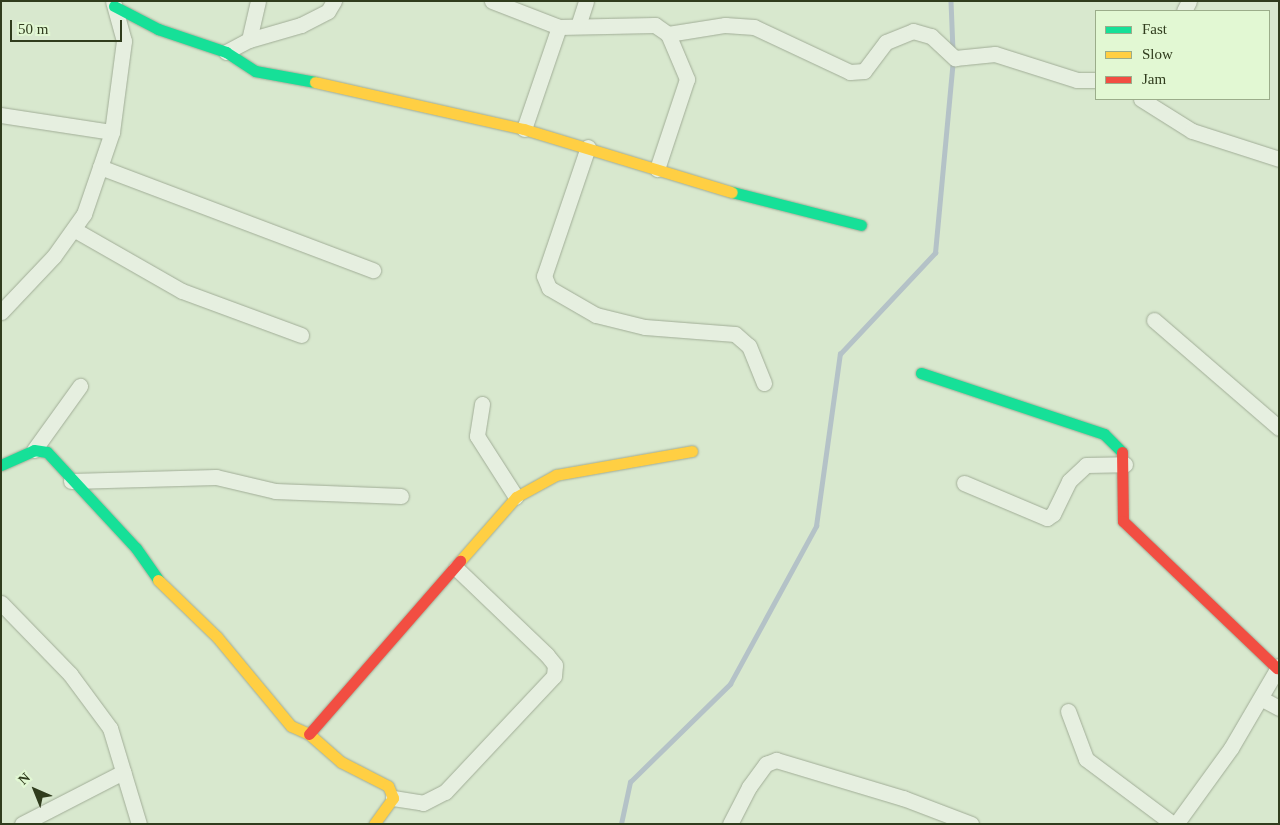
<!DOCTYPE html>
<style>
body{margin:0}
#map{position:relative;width:1280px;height:825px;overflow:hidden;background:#d8e8ce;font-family:Georgia,serif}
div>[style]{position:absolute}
.stream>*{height:4.5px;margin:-2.25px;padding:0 2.25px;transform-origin:2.25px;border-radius:2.25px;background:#b4c2c7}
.roads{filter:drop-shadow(0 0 1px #a1ad97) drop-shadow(0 0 1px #a1ad97)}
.street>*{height:15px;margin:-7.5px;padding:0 7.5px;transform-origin:7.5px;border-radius:7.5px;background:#e6efe0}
.fast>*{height:11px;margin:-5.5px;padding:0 5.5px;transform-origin:5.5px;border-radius:5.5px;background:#16e098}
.slow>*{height:11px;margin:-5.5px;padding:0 5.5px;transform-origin:5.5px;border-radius:5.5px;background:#ffcf43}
.jam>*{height:11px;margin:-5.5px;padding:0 5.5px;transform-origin:5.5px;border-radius:5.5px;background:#f24e42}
span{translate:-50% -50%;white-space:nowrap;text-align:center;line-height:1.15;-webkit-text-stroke:4px #e2f8d3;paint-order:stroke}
.frame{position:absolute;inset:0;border:2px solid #303c1d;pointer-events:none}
.legend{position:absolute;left:1095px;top:10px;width:175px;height:90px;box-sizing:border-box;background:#e2f8d3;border:1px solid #9bad8a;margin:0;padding:6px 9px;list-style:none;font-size:15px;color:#303c1d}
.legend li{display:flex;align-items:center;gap:10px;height:25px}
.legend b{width:25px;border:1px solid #9bad8a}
.north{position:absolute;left:10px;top:765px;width:50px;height:50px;-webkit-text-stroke:4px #e2f8d3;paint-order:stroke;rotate:316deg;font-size:14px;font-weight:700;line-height:20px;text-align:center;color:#303c1d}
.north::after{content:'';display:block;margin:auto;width:18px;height:22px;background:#303c1d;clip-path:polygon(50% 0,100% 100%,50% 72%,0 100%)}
.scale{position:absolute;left:10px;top:20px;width:112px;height:22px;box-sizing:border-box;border:2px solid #303c1d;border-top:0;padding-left:6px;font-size:15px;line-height:18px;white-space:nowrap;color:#303c1d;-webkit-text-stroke:4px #e2f8d3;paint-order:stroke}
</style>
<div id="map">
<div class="stream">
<div style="left:951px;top:1px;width:49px;rotate:87.7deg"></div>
<div style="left:621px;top:824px;width:43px;rotate:-77.9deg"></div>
<div style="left:630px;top:782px;width:140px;rotate:-44.4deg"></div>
<div style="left:730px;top:684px;width:180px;rotate:-61.4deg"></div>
<div style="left:816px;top:526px;width:174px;rotate:-82.1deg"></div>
<div style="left:840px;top:354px;width:139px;rotate:-46.8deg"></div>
<div style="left:935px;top:253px;width:194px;rotate:-84.7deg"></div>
</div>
<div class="roads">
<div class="street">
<div style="left:492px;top:1px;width:72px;rotate:21.2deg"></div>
<div style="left:559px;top:27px;width:96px;rotate:-1.2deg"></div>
<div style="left:655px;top:25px;width:16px;rotate:35deg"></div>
<div style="left:668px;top:34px;width:49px;rotate:67.1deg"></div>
<div style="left:687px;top:79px;width:95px;rotate:108.4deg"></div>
<div style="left:1184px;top:11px;width:11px;rotate:-63deg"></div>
<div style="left:578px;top:26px;width:26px;rotate:-72deg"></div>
<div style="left:668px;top:34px;width:58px;rotate:-9deg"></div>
<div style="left:725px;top:25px;width:29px;rotate:4deg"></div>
<div style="left:754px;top:27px;width:106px;rotate:25.1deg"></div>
<div style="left:850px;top:72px;width:14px;rotate:-4deg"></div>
<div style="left:864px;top:71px;width:36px;rotate:-53deg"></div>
<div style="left:886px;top:42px;width:29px;rotate:-22deg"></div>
<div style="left:913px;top:31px;width:19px;rotate:16deg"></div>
<div style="left:931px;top:36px;width:33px;rotate:43deg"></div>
<div style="left:955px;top:58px;width:40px;rotate:-5.7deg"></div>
<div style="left:995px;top:54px;width:86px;rotate:17.6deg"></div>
<div style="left:1077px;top:80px;width:19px"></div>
<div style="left:249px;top:40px;width:54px;rotate:-16.1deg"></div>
<div style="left:301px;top:25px;width:30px;rotate:-27deg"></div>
<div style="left:328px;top:11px;width:12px;rotate:-59deg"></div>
<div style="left:226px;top:52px;width:26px;rotate:-28deg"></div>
<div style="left:249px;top:40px;width:40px;rotate:-77deg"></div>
<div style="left:1141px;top:99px;width:60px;rotate:32.1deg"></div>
<div style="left:1192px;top:131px;width:91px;rotate:17.8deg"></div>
<div style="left:1px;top:115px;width:112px;rotate:8.7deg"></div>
<div style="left:524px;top:129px;width:108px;rotate:-71.1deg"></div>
<div style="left:588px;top:147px;width:136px;rotate:108.8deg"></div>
<div style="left:544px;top:276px;width:13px;rotate:67deg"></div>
<div style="left:549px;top:288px;width:54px;rotate:29.9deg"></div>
<div style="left:596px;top:315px;width:50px;rotate:13.8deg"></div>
<div style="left:645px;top:327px;width:90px;rotate:4.4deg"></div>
<div style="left:735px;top:334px;width:18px;rotate:41deg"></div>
<div style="left:749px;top:346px;width:40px;rotate:68deg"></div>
<div style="left:100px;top:167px;width:292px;rotate:20.7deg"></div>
<div style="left:75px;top:230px;width:123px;rotate:29.7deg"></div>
<div style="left:182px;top:291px;width:127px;rotate:20.3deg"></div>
<div style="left:1px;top:312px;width:77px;rotate:-46.6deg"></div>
<div style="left:54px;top:256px;width:52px;rotate:-54.5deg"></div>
<div style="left:84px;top:214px;width:87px;rotate:-71.1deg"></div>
<div style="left:112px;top:132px;width:92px;rotate:-82.5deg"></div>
<div style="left:124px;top:41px;width:41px;rotate:-105.4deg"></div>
<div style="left:1154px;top:320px;width:165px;rotate:40.8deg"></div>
<div style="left:482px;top:404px;width:32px;rotate:99deg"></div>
<div style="left:477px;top:436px;width:72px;rotate:57.4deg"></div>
<div style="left:34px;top:450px;width:79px;rotate:-54.3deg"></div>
<div style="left:71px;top:481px;width:145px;rotate:-1.6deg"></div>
<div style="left:216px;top:477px;width:61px;rotate:13.3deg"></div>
<div style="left:275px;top:491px;width:126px;rotate:2.3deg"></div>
<div style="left:964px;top:483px;width:90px;rotate:22.9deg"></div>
<div style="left:1047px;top:518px;width:7px;rotate:-34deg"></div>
<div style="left:1053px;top:514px;width:37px;rotate:-64deg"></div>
<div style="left:1069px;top:481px;width:23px;rotate:-43deg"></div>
<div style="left:1086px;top:465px;width:39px;rotate:-1deg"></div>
<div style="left:1px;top:603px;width:99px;rotate:45.8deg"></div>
<div style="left:70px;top:674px;width:67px;rotate:53.5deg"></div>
<div style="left:110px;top:728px;width:100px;rotate:73.2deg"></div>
<div style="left:1262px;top:699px;width:19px;rotate:28deg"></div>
<div style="left:1068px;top:711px;width:51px;rotate:69.4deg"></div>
<div style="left:1086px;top:759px;width:109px;rotate:36.8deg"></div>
<div style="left:393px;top:798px;width:30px;rotate:9deg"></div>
<div style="left:423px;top:803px;width:25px;rotate:-27deg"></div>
<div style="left:445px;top:792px;width:159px;rotate:-46.8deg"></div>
<div style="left:554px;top:676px;width:11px;rotate:-85deg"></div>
<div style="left:555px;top:665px;width:13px;rotate:-129deg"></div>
<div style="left:547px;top:655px;width:126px;rotate:-136.3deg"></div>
<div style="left:22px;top:824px;width:114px;rotate:-27.2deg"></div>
<div style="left:730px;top:824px;width:42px;rotate:-62.8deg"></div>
<div style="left:749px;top:787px;width:29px;rotate:-54deg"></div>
<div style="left:766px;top:764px;width:11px;rotate:-22deg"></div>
<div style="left:776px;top:760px;width:133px;rotate:16.7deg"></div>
<div style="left:903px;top:798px;width:73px;rotate:20.9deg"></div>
<div style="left:1176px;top:824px;width:94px;rotate:-54.1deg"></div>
<div style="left:1231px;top:748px;width:95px;rotate:-59.7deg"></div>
</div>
<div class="fast">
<div style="left:114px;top:6px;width:50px;rotate:27.6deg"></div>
<div style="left:158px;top:29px;width:72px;rotate:18.7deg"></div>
<div style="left:226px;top:52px;width:35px;rotate:33deg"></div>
<div style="left:255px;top:71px;width:61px;rotate:10.4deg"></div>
<div style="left:732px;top:192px;width:133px;rotate:14.3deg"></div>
<div style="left:921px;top:373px;width:193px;rotate:18.4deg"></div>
<div style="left:1104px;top:434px;width:25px;rotate:45deg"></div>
<div style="left:1px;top:465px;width:36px;rotate:-24deg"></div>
<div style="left:34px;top:450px;width:13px;rotate:9deg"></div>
<div style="left:47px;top:452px;width:131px;rotate:47.2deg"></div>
<div style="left:136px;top:548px;width:39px;rotate:55deg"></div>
</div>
<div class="slow">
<div style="left:315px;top:82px;width:214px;rotate:12.7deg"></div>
<div style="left:524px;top:129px;width:217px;rotate:16.9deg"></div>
<div style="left:460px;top:561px;width:85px;rotate:-48.8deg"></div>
<div style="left:516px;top:497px;width:46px;rotate:-28.8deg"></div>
<div style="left:556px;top:475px;width:138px;rotate:-10deg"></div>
<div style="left:158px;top:580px;width:82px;rotate:44deg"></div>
<div style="left:217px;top:637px;width:116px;rotate:50.3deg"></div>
<div style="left:291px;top:726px;width:20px;rotate:24deg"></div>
<div style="left:309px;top:734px;width:43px;rotate:41.2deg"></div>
<div style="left:341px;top:762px;width:53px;rotate:27.1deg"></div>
<div style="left:388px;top:786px;width:13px;rotate:67deg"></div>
<div style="left:393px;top:798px;width:32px;rotate:126deg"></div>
</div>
<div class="jam">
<div style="left:1122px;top:452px;width:69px;rotate:89.2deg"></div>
<div style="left:1123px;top:521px;width:213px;rotate:43.7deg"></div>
<div style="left:309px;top:734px;width:230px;rotate:-48.9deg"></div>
</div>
</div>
<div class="frame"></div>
<ul class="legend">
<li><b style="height:6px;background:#16e098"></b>Fast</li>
<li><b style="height:6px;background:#ffcf43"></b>Slow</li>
<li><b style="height:6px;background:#f24e42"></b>Jam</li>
</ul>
<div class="north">N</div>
<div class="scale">50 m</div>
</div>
